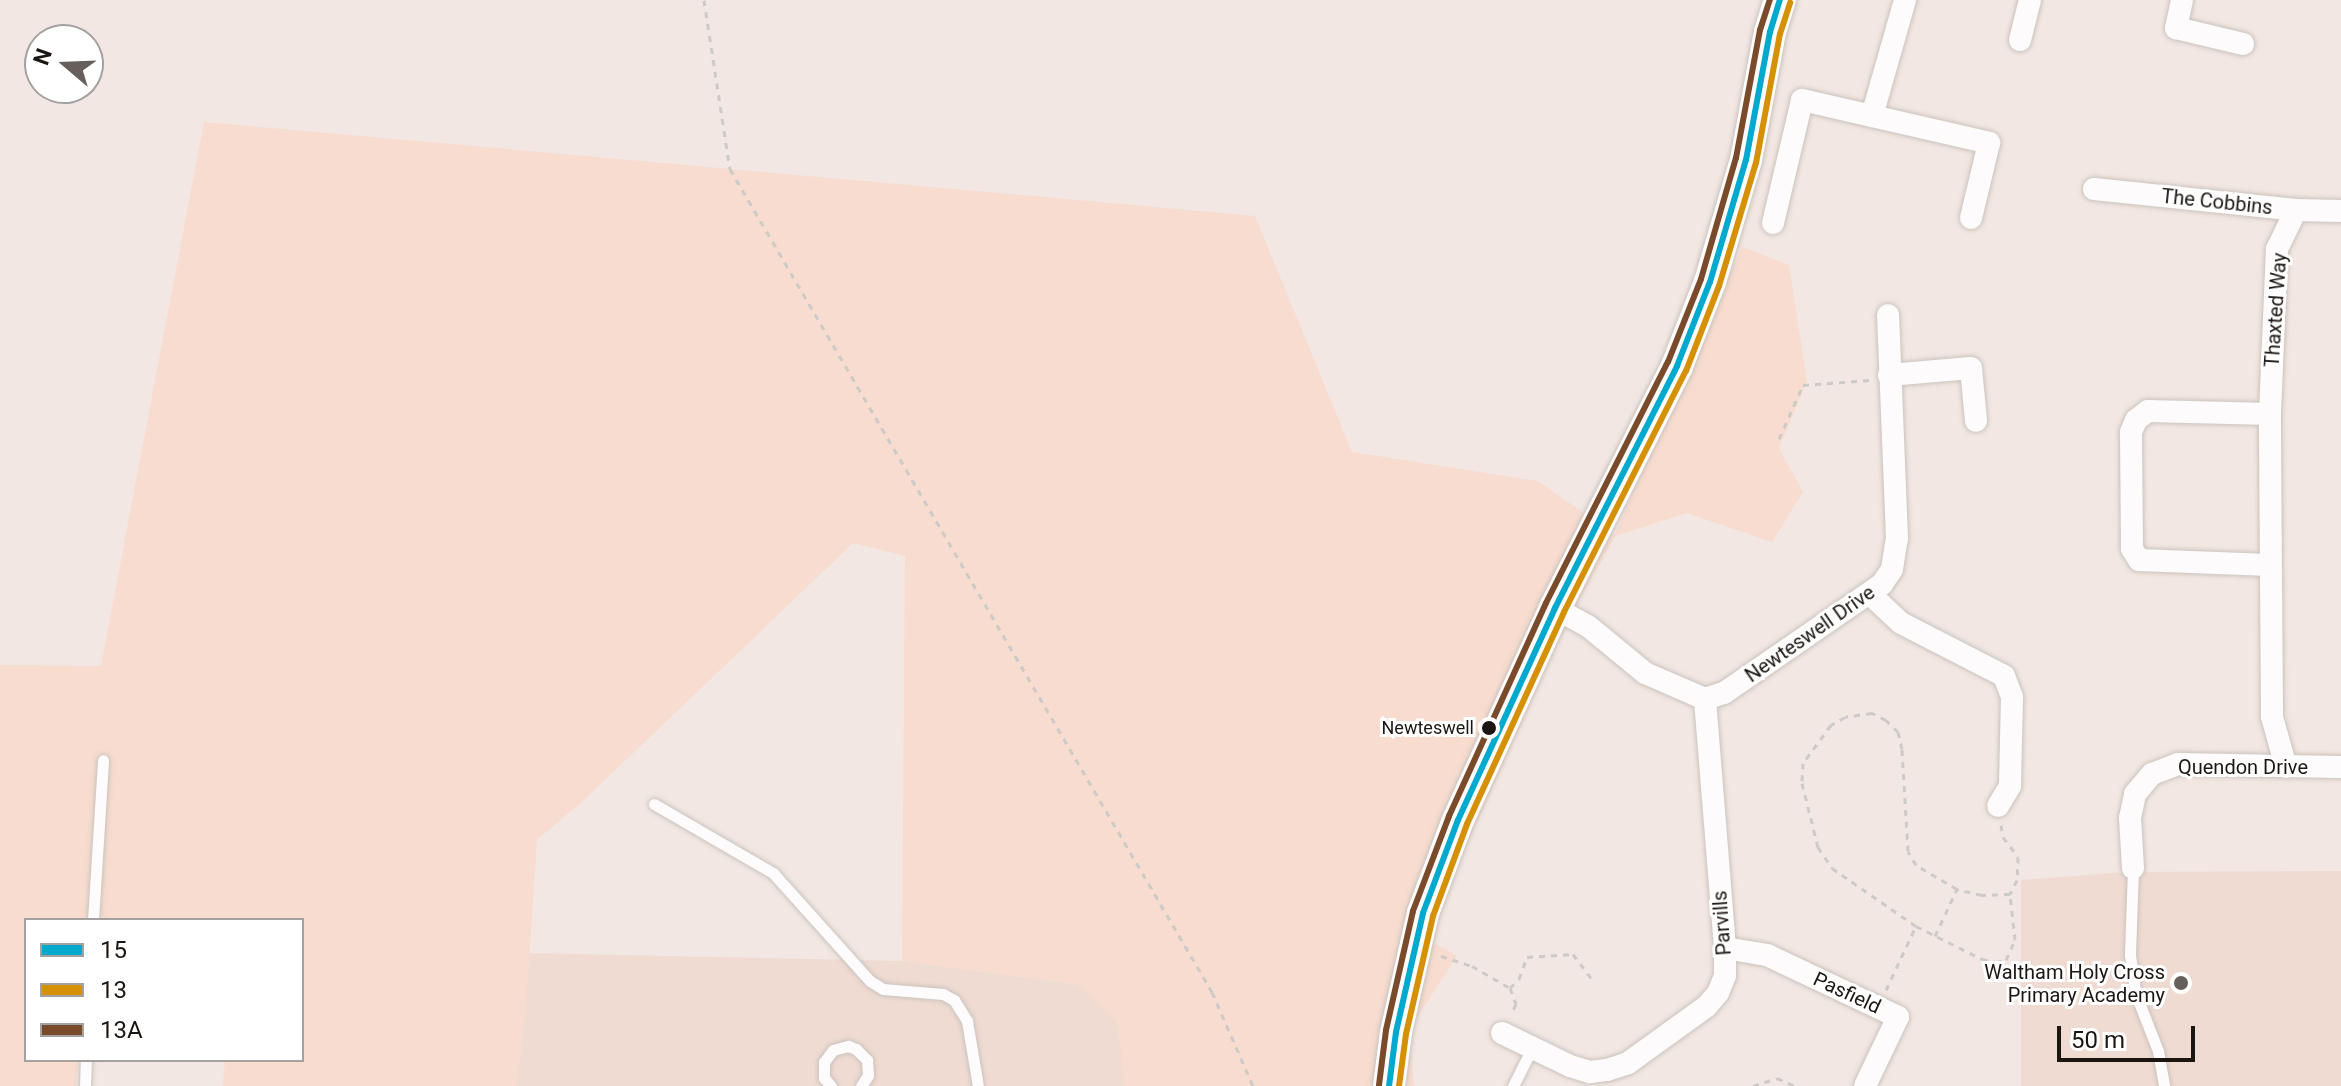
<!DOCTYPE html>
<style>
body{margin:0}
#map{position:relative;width:2341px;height:1086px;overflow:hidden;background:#f2e7e2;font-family:Roboto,sans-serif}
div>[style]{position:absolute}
.built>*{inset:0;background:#efdbd2}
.green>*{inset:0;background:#f7dccf}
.path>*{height:3px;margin-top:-1.5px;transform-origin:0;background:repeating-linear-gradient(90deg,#cdcac7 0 6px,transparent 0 12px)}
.roads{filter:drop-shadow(0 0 2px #cbc3be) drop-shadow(0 0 2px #cbc3be)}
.lane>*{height:11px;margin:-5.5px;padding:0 5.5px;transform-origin:5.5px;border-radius:5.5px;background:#fdfbfb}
.street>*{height:22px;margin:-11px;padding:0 11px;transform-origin:11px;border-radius:11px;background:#fdfbfb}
.secondary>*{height:32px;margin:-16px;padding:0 16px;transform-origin:16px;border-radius:16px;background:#fdfbfb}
.bus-1>*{height:6px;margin:-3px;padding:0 3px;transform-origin:3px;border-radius:3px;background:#00a9ce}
.bus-2>*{height:6px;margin:-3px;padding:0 3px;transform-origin:3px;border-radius:3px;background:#d69003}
.bus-3>*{height:6px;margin:-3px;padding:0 3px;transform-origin:3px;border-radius:3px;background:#7a4b2a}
.dots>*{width:22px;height:22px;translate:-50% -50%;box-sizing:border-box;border:4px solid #fff;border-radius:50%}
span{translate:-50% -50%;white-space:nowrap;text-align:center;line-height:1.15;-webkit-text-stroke:6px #fff;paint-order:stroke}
.bus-label{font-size:18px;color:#1c1613}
.right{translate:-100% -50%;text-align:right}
.street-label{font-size:20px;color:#1c1613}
.poi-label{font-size:20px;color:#1c1613}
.legend{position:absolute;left:24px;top:918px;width:280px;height:144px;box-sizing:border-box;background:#fff;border:2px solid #a4a2a1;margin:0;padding:10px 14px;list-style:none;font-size:24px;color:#1c1613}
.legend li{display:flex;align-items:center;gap:16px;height:40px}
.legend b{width:40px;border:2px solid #a4a2a1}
.north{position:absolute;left:24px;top:24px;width:80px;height:80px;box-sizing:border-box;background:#fff;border:2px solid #a4a2a1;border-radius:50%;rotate:289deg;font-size:22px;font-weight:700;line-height:32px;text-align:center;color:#1c1613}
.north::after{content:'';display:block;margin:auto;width:28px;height:36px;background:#675f5b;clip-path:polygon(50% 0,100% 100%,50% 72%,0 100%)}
.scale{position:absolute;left:2057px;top:1026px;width:138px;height:36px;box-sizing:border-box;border:4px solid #1c1613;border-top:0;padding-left:10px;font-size:24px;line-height:28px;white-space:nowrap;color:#1c1613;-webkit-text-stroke:6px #fff;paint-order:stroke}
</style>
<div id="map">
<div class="built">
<div style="clip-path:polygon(2341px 871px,2341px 1086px,2021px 1086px,2021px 880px,2123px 872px)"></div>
<div style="clip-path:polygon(527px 953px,902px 961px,1081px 985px,1119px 1019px,1126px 1086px,516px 1086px,526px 1008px)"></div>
</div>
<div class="green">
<div style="clip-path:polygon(204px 122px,1255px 216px,1352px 452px,1538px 481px,1615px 535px,1742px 247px,1789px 265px,1807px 381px,1779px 448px,1803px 492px,1772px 542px,1687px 513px,1615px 536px,1566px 624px,1425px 938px,1457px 956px,1409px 1030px,1414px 1086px,1124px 1086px,1118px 1024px,1081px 985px,902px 961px,905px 556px,853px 543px,585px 799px,537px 840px,526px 1008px,516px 1086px,223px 1086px,225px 1060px,302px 1060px,302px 920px,26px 920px,26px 1060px,78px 1060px,76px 1086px,0 1086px,0 665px,101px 666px)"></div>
</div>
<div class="path">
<div style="left:704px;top:0;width:171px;rotate:81.3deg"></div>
<div style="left:730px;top:169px;width:954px;rotate:59.64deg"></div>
<div style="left:1212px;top:992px;width:103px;rotate:66.4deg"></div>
<div style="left:1779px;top:439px;width:59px;rotate:-66deg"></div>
<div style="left:1803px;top:385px;width:67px;rotate:-4.3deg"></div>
<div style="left:2001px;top:825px;width:12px;rotate:81deg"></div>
<div style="left:2003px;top:837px;width:25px;rotate:53deg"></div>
<div style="left:2018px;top:857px;width:23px;rotate:92deg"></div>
<div style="left:2017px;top:880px;width:16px;rotate:117deg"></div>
<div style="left:2010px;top:894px;width:28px;rotate:178deg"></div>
<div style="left:1982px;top:895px;width:26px;rotate:-167deg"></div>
<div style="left:1957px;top:889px;width:48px;rotate:-149.7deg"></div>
<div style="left:1916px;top:865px;width:16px;rotate:-120deg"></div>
<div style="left:1908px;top:851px;width:102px;rotate:-93.4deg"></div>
<div style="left:1902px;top:749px;width:17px;rotate:-103deg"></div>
<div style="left:1898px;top:732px;width:17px;rotate:-135deg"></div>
<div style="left:1886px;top:720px;width:16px;rotate:-153deg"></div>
<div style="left:1872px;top:713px;width:27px;rotate:172deg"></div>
<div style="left:1845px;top:717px;width:16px;rotate:150deg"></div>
<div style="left:1831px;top:725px;width:47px;rotate:126.4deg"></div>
<div style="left:1803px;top:763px;width:20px;rotate:93deg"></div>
<div style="left:1802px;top:783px;width:66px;rotate:76deg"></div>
<div style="left:1818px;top:847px;width:25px;rotate:56deg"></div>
<div style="left:1832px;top:868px;width:102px;rotate:34.6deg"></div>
<div style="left:1916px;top:926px;width:74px;rotate:26.6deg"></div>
<div style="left:1982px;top:959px;width:14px;rotate:12deg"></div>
<div style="left:1996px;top:962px;width:10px;rotate:-11deg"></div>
<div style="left:2006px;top:960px;width:22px;rotate:-66deg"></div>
<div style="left:2015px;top:940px;width:46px;rotate:-96.2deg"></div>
<div style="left:1935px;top:936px;width:52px;rotate:-64.9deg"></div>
<div style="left:1441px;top:956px;width:33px;rotate:18deg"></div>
<div style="left:1472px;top:966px;width:44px;rotate:30.1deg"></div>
<div style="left:1510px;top:988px;width:17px;rotate:69deg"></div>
<div style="left:1516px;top:1004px;width:11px;rotate:117deg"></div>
<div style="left:1510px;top:988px;width:13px;rotate:-45deg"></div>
<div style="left:1519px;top:979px;width:23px;rotate:-70deg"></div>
<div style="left:1527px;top:957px;width:46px;rotate:-3.7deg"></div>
<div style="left:1573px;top:954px;width:34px;rotate:53deg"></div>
<div style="left:1886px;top:990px;width:68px;rotate:-64.9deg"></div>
<div style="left:1753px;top:1086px;width:25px;rotate:-18deg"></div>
<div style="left:1777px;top:1078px;width:20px;rotate:24deg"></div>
</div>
<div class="roads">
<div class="lane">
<div style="left:654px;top:804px;width:138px;rotate:30.1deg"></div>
<div style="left:773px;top:873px;width:145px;rotate:48.1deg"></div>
<div style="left:870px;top:981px;width:15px;rotate:32deg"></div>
<div style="left:883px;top:989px;width:60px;rotate:4.8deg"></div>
<div style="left:943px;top:994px;width:13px;rotate:29deg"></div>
<div style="left:954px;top:1000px;width:25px;rotate:58deg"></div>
<div style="left:967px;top:1021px;width:66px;rotate:80.4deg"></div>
<div style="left:2133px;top:868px;width:87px;rotate:92deg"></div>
<div style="left:2130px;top:955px;width:37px;rotate:82deg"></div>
<div style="left:2135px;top:992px;width:63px;rotate:68.7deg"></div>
<div style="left:2158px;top:1051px;width:36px;rotate:80deg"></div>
<div style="left:93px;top:920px;width:160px;rotate:-86.4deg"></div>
<div style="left:85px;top:1086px;width:26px;rotate:-88deg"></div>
<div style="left:831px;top:1086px;width:11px;rotate:-131deg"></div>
<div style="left:824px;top:1078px;width:16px;rotate:-90deg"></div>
<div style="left:824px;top:1062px;width:15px;rotate:-53deg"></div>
<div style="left:833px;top:1050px;width:16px;rotate:-15deg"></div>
<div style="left:848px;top:1046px;width:9px;rotate:21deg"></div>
<div style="left:856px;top:1049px;width:16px;rotate:45deg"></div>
<div style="left:867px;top:1060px;width:15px;rotate:86deg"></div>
<div style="left:868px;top:1075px;width:13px;rotate:122deg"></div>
<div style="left:1513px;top:1086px;width:42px;rotate:-63.4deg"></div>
</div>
<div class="street">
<div style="left:2182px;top:0;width:29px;rotate:102deg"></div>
<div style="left:2176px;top:28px;width:69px;rotate:13.4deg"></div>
<div style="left:2020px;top:40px;width:41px;rotate:-76deg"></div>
<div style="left:1872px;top:116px;width:121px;rotate:-74.1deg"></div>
<div style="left:2094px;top:189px;width:203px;rotate:5.9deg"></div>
<div style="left:2296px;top:210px;width:45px;rotate:1.3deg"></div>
<div style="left:1773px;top:223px;width:126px;rotate:-76.7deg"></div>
<div style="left:1802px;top:100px;width:192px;rotate:12.9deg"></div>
<div style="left:1989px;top:143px;width:77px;rotate:103.5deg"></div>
<div style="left:1889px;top:375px;width:82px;rotate:-4.9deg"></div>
<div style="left:1971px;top:368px;width:53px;rotate:84.6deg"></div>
<div style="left:2269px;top:565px;width:130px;rotate:-177.8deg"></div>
<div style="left:2139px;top:560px;width:13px;rotate:-122deg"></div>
<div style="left:2132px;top:549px;width:117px;rotate:-90.5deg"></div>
<div style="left:2131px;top:432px;width:13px;rotate:-67deg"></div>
<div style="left:2136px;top:420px;width:15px;rotate:-37deg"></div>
<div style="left:2148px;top:411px;width:122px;rotate:1.4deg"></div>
<div style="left:1870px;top:594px;width:42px;rotate:43.1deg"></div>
<div style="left:1901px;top:623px;width:116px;rotate:27.2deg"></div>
<div style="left:2004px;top:676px;width:22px;rotate:69deg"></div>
<div style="left:2012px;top:697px;width:89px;rotate:91.3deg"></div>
<div style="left:2010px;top:786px;width:23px;rotate:121deg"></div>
<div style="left:1555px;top:608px;width:38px;rotate:29deg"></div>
<div style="left:1588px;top:626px;width:74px;rotate:39.5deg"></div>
<div style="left:1645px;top:673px;width:65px;rotate:23.4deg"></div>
<div style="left:1705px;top:699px;width:20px;rotate:-18deg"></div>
<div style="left:1724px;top:693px;width:192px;rotate:-34.6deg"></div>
<div style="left:1882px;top:584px;width:18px;rotate:-56deg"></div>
<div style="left:1892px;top:569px;width:31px;rotate:-81deg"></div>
<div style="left:1897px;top:538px;width:223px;rotate:-92.3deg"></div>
<div style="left:2286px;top:767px;width:52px;rotate:-105.6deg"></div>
<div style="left:2272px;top:717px;width:303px;rotate:-90.4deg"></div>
<div style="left:2270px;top:414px;width:165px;rotate:-87.6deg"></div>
<div style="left:2277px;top:249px;width:43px;rotate:-64deg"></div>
<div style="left:2133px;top:868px;width:50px;rotate:-93.4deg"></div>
<div style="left:2130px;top:818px;width:25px;rotate:-78deg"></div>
<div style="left:2135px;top:794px;width:26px;rotate:-50deg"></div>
<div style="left:2152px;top:774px;width:28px;rotate:-21deg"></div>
<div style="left:2178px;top:764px;width:163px;rotate:1.1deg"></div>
<div style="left:1725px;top:948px;width:43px;rotate:9.5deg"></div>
<div style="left:1767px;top:955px;width:145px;rotate:25.3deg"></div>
<div style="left:1898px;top:1017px;width:76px;rotate:115.6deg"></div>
<div style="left:1502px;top:1033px;width:76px;rotate:25.9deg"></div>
<div style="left:1570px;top:1066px;width:21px;rotate:17deg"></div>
<div style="left:1590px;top:1072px;width:17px;rotate:-7deg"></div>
<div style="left:1607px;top:1070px;width:22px;rotate:-18deg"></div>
<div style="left:1628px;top:1063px;width:97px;rotate:-35.8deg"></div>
<div style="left:1707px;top:1006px;width:17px;rotate:-50deg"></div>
<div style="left:1718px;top:993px;width:18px;rotate:-68deg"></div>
<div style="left:1725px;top:976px;width:28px;rotate:-90deg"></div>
<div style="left:1725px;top:948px;width:250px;rotate:-94.6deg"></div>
</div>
<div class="secondary">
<div style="left:1389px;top:1086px;width:54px;rotate:-82.6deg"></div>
<div style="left:1396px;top:1032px;width:122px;rotate:-77.2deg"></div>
<div style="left:1423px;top:913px;width:99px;rotate:-69.4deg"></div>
<div style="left:1458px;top:820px;width:233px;rotate:-65.4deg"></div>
<div style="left:1555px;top:608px;width:271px;rotate:-63.2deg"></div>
<div style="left:1677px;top:366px;width:90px;rotate:-68.6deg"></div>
<div style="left:1710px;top:282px;width:127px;rotate:-73.6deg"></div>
<div style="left:1746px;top:160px;width:130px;rotate:-79.4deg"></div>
<div style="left:1770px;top:32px;width:34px;rotate:-73deg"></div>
</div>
</div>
<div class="bus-1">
<div style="left:1389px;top:1086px;width:54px;rotate:-82.6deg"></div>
<div style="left:1396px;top:1032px;width:122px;rotate:-77.2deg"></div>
<div style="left:1423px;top:913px;width:99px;rotate:-69.4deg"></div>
<div style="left:1458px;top:820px;width:233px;rotate:-65.4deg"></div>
<div style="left:1555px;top:608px;width:271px;rotate:-63.2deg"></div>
<div style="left:1677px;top:366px;width:90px;rotate:-68.6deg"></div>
<div style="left:1710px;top:282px;width:127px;rotate:-73.6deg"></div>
<div style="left:1746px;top:160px;width:130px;rotate:-79.4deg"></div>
<div style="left:1770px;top:32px;width:34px;rotate:-73deg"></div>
</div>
<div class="bus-2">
<div style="left:1399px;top:1086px;width:52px;rotate:-82.3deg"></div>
<div style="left:1406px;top:1034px;width:121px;rotate:-77.1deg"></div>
<div style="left:1433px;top:916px;width:98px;rotate:-69.7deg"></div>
<div style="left:1467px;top:824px;width:233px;rotate:-65.4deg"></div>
<div style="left:1564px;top:612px;width:270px;rotate:-63.2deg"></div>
<div style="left:1686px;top:371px;width:91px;rotate:-68.8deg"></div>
<div style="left:1719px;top:286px;width:128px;rotate:-73.3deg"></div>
<div style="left:1756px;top:163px;width:131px;rotate:-79.5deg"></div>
<div style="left:1780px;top:34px;width:33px;rotate:-72deg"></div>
</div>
<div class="bus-3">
<div style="left:1379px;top:1085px;width:55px;rotate:-82.7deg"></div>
<div style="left:1386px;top:1030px;width:122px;rotate:-77.2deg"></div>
<div style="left:1413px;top:911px;width:102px;rotate:-69.2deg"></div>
<div style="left:1449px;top:816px;width:234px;rotate:-65.5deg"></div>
<div style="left:1546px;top:603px;width:270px;rotate:-63.2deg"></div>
<div style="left:1668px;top:362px;width:89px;rotate:-68.3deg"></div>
<div style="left:1701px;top:279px;width:126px;rotate:-73.9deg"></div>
<div style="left:1736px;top:158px;width:130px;rotate:-79.4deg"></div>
<div style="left:1760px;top:30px;width:32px;rotate:-72deg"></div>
</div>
<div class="dots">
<div style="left:1489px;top:728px;background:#1c1613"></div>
<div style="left:2181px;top:983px;background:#675f5b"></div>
</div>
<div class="bus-label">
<span class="right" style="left:1474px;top:728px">Newteswell</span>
</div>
<div class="street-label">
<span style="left:2217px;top:202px;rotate:6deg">The Cobbins</span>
<span style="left:2276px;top:310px;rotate:-86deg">Thaxted Way</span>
<span style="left:1810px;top:634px;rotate:-35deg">Newteswell Drive</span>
<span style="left:2243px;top:767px">Quendon Drive</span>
<span style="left:1722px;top:923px;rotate:-94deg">Parvills</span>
<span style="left:1847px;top:993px;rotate:25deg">Pasfield</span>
</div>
<div class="poi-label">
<span class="right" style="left:2165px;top:984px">Waltham Holy Cross<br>Primary Academy</span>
</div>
<ul class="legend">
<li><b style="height:10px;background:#00a9ce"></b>15</li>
<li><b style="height:10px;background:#d69003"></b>13</li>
<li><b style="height:10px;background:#7a4b2a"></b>13A</li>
</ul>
<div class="north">N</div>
<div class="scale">50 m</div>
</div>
